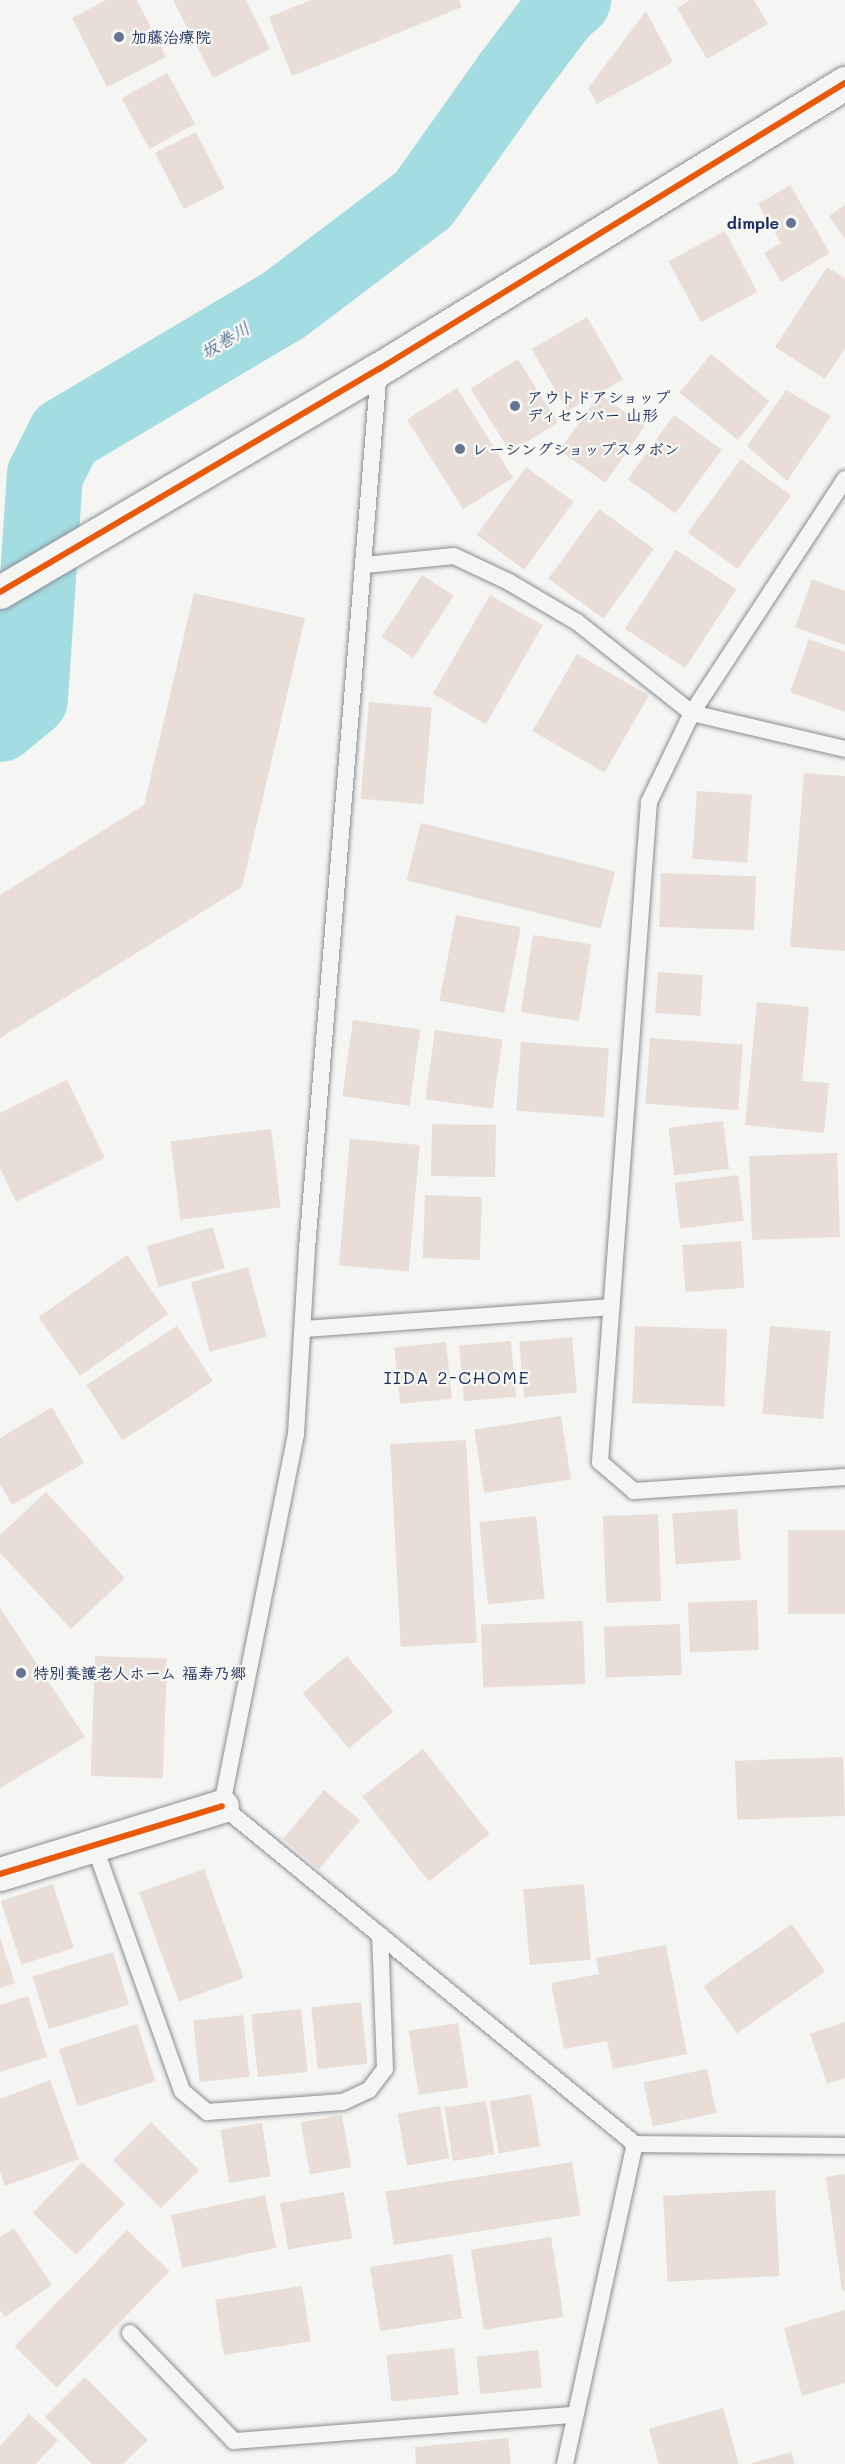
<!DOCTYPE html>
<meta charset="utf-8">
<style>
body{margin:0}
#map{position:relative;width:845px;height:2464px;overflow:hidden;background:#f5f5f3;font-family:Mali,"Klee One",sans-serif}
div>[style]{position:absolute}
.river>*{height:76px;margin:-38px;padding:0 38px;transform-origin:38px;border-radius:38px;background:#a3dce1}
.building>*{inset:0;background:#e8ded7;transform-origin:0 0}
.roads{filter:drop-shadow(0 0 2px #898d95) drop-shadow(0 0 2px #898d95)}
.service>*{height:16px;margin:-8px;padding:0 8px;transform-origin:8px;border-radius:8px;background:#f5f5f3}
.minor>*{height:33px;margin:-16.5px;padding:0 16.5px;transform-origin:16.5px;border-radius:16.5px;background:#f5f5f3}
.tertiary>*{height:33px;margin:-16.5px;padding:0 16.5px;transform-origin:16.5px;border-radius:16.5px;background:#f5f5f3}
.cycleway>*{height:6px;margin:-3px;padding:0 3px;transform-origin:3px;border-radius:3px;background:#e8590c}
.dots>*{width:16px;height:16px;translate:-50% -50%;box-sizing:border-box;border:3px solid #f6f6f2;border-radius:50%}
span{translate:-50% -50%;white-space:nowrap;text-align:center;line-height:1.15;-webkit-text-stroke:5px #f6f6f2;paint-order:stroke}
.poi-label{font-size:16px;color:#1b2f5e;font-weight:700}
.left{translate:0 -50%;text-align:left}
.right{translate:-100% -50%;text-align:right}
.water-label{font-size:18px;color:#34587d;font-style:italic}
.neighbourhood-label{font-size:18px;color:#1b2f5e;letter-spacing:1.5px}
</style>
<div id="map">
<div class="river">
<div style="left:0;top:724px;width:39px;rotate:-40deg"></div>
<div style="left:30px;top:699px;width:225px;rotate:-86.2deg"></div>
<div style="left:45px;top:475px;width:45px;rotate:-63.4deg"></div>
<div style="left:65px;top:435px;width:255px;rotate:-30.7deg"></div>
<div style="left:284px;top:305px;width:174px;rotate:-37.1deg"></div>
<div style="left:423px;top:200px;width:152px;rotate:-54.6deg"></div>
<div style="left:511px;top:76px;width:83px;rotate:-52.9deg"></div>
<div style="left:561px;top:10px;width:16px;rotate:-40deg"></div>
</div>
<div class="building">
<div style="clip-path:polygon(106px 0,137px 0,166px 57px,107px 87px,72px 18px)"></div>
<div style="clip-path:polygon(173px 0,246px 0,270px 49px,213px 78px)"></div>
<div style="clip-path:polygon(311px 0,459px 0,462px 7px,292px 76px,269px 17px)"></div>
<div style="clip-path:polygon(690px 0,754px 0,768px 24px,707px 59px,677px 8px)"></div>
<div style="clip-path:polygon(646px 11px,673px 62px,597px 104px,588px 88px)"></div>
<div style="left:167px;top:73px;width:58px;height:52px;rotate:61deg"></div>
<div style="left:196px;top:132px;width:63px;height:46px;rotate:63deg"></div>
<div style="clip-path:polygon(790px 185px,830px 253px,781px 282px,764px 253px,781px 243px,758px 204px)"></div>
<div style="clip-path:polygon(845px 205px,845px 239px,829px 216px)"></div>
<div style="left:725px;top:231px;width:69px;height:64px;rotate:62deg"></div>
<div style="clip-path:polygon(827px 267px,845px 278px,845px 348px,825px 379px,775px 347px)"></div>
<div style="left:587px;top:317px;width:72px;height:64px;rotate:60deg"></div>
<div style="left:711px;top:354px;width:75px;height:50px;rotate:39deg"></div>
<div style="left:518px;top:359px;width:75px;height:56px;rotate:58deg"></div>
<div style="left:457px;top:388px;width:106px;height:59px;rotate:58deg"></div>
<div style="clip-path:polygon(786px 390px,831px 416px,787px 481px,747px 446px)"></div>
<div style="left:599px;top:394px;width:56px;height:69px;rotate:35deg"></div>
<div style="left:674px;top:415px;width:59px;height:79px;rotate:36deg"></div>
<div style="left:741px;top:459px;width:62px;height:91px;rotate:36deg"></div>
<div style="left:526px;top:467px;width:59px;height:84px;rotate:36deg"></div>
<div style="left:599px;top:509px;width:68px;height:86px;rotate:36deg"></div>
<div style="left:676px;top:550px;width:72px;height:94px;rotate:33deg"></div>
<div style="left:422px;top:575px;width:38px;height:74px;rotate:33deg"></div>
<div style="clip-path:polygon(812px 579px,845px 591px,845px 645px,795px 627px)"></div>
<div style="clip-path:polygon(194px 593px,305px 618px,242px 887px,0 1038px,0 895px,144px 805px)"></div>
<div style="left:490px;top:595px;width:61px;height:114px;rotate:30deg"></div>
<div style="clip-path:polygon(809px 639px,845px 652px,845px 712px,790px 692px)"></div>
<div style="left:577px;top:654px;width:83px;height:89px;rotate:30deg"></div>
<div style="left:369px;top:702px;width:63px;height:97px;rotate:5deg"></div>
<div style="clip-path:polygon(804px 773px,845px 776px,845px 951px,790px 947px)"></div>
<div style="left:697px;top:791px;width:55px;height:68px;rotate:4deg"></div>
<div style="left:421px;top:823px;width:200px;height:59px;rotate:14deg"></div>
<div style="left:661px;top:873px;width:95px;height:54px;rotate:2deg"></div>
<div style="left:456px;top:915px;width:66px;height:87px;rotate:11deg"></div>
<div style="left:533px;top:935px;width:59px;height:78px;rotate:9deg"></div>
<div style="left:658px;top:972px;width:45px;height:41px;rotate:4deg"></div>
<div style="clip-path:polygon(757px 1002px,809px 1007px,802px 1081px,829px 1083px,824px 1133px,745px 1125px)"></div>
<div style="left:353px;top:1020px;width:68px;height:77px;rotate:8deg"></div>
<div style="left:435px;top:1030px;width:68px;height:70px;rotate:8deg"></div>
<div style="left:650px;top:1038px;width:93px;height:66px;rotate:4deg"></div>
<div style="left:521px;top:1042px;width:88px;height:69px;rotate:4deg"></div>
<div style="clip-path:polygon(67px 1080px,105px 1158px,16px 1202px,0 1168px,0 1113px)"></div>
<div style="left:723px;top:1121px;width:48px;height:55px;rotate:83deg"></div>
<div style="left:432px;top:1124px;width:64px;height:52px;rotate:1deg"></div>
<div style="left:271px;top:1129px;width:79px;height:101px;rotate:83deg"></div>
<div style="left:350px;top:1139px;width:70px;height:127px;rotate:5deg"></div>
<div style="left:837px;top:1153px;width:84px;height:88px;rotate:88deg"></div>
<div style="left:738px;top:1175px;width:46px;height:64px;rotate:83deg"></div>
<div style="left:425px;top:1195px;width:57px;height:63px;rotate:2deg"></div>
<div style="left:213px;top:1227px;width:43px;height:69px;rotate:74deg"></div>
<div style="left:741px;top:1241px;width:47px;height:59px;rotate:86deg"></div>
<div style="left:127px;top:1255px;width:72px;height:108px;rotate:55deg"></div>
<div style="left:248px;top:1267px;width:72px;height:59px;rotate:75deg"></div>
<div style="left:177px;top:1326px;width:66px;height:108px;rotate:57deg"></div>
<div style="left:635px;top:1326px;width:92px;height:77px;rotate:2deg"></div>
<div style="left:770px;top:1326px;width:61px;height:88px;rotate:5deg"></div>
<div style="left:572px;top:1337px;width:56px;height:53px;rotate:85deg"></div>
<div style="left:511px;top:1341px;width:56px;height:52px;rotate:85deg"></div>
<div style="left:446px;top:1342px;width:57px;height:52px;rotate:84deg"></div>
<div style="clip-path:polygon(52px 1407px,84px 1463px,12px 1505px,0 1484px,0 1438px)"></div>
<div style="left:561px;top:1416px;width:64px;height:88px;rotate:81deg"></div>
<div style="left:466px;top:1440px;width:203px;height:76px;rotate:87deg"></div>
<div style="clip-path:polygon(46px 1492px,125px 1578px,71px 1629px,0 1553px,0 1535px)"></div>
<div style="left:737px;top:1509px;width:51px;height:65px;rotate:86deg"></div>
<div style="left:658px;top:1514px;width:87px;height:55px;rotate:88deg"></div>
<div style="left:536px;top:1516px;width:83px;height:57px;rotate:84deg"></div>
<div style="left:845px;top:1530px;width:84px;height:57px;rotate:90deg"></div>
<div style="left:757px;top:1600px;width:50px;height:69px;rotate:88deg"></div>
<div style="clip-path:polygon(0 1608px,85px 1737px,0 1788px)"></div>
<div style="left:583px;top:1621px;width:63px;height:102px;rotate:88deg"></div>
<div style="left:680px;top:1624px;width:51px;height:76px;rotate:88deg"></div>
<div style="left:95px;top:1656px;width:72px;height:120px;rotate:2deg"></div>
<div style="left:347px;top:1656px;width:72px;height:58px;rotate:50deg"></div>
<div style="left:423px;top:1749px;width:108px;height:77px;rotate:52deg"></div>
<div style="left:843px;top:1757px;width:59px;height:108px;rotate:88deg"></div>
<div style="left:324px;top:1790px;width:47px;height:64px;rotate:40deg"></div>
<div style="left:204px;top:1869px;width:116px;height:69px;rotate:70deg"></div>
<div style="left:53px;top:1884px;width:67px;height:55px;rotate:72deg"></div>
<div style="left:584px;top:1884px;width:76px;height:61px;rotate:85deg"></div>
<div style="left:792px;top:1924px;width:58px;height:108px;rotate:55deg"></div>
<div style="clip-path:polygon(0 1938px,15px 1983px,0 1988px)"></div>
<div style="clip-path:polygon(666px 1945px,687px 2054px,613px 2069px,607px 2041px,564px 2049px,551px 1983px,599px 1974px,596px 1958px)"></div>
<div style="left:113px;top:1952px;width:55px;height:84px;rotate:73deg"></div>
<div style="clip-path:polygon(28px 1996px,47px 2057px,0 2072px,0 2005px)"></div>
<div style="left:361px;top:2002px;width:62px;height:50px;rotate:84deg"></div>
<div style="left:301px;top:2009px;width:63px;height:50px;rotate:84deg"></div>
<div style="left:243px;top:2015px;width:62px;height:50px;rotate:84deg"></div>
<div style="clip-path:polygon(845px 2022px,845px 2078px,827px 2084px,810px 2034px)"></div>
<div style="left:458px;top:2023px;width:65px;height:50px;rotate:81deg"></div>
<div style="left:137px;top:2024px;width:60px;height:82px;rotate:72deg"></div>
<div style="left:707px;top:2069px;width:45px;height:65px;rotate:78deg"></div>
<div style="clip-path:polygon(50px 2080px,79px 2159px,5px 2186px,0 2172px,0 2099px)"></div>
<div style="left:531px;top:2094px;width:53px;height:42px;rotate:80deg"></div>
<div style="left:486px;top:2101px;width:54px;height:42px;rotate:81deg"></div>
<div style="left:440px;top:2106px;width:53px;height:43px;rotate:80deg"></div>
<div style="left:342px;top:2115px;width:53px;height:42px;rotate:80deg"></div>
<div style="left:151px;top:2122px;width:68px;height:54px;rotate:45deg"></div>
<div style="left:262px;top:2123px;width:54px;height:42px;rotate:81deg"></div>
<div style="left:82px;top:2162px;width:60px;height:71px;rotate:44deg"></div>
<div style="left:572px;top:2162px;width:54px;height:189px;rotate:81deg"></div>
<div style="clip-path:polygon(845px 2174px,845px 2290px,842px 2291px,826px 2177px)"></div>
<div style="left:775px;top:2190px;width:86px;height:112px;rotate:87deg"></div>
<div style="left:344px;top:2192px;width:47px;height:65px;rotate:80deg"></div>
<div style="left:265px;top:2195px;width:54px;height:96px;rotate:78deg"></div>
<div style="clip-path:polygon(14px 2228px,52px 2285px,5px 2317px,0 2310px,0 2237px)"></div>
<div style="left:127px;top:2230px;width:59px;height:162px;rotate:44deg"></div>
<div style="left:551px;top:2237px;width:81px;height:81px;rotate:81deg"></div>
<div style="left:452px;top:2254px;width:65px;height:83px;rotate:81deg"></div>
<div style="left:302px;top:2286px;width:56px;height:88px;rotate:81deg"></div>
<div style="clip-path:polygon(845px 2310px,845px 2383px,802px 2396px,784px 2328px)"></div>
<div style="left:454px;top:2348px;width:47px;height:68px;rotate:84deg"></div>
<div style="left:538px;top:2350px;width:38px;height:62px;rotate:84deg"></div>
<div style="clip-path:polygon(85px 2377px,148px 2440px,123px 2464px,92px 2464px,45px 2417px)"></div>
<div style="clip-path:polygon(723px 2408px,739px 2464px,659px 2464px,649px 2429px)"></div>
<div style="clip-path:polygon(29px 2414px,58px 2440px,36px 2464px,0 2464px,0 2446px)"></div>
<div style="clip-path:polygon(508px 2438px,511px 2464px,416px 2464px,415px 2447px)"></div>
<div style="clip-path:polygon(791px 2452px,795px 2464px,752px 2464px,752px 2463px)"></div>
</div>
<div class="roads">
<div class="service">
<div style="left:379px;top:369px;width:883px;rotate:94.68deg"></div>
<div style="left:307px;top:1249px;width:185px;rotate:93.4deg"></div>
<div style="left:296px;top:1434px;width:379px;rotate:101.3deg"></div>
<div style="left:222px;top:1806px;width:534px;rotate:39.3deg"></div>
<div style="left:635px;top:2144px;width:210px;rotate:0.5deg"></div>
<div style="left:845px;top:479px;width:280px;rotate:123.2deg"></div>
<div style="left:692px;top:713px;width:99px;rotate:115.8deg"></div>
<div style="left:649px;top:802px;width:662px;rotate:94.25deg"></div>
<div style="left:600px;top:1462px;width:45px;rotate:40.5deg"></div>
<div style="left:634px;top:1491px;width:211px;rotate:-3.8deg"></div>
<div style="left:365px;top:565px;width:89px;rotate:-5.8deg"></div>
<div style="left:454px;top:556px;width:61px;rotate:25.3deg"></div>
<div style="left:509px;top:582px;width:79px;rotate:30.5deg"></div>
<div style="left:577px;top:622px;width:147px;rotate:38.4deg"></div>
<div style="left:692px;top:713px;width:157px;rotate:13.2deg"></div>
<div style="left:305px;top:1329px;width:307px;rotate:-4.1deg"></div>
<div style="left:94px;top:1845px;width:261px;rotate:70.3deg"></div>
<div style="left:182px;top:2091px;width:33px;rotate:40deg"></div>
<div style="left:207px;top:2112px;width:136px;rotate:-4.2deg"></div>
<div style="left:343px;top:2102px;width:29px;rotate:-25deg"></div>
<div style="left:369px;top:2090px;width:26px;rotate:-53deg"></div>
<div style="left:385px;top:2069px;width:134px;rotate:-92.1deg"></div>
<div style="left:130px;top:2333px;width:150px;rotate:46.1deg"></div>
<div style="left:234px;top:2441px;width:340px;rotate:-4.4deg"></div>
<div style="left:565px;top:2464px;width:328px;rotate:-77.7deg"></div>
</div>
<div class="minor">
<div style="left:0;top:1874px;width:232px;rotate:-17deg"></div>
</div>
<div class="tertiary">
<div style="left:0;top:592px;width:440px;rotate:-30.5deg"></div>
<div style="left:379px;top:369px;width:547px;rotate:-31.54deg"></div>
</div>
</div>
<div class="cycleway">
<div style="left:0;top:592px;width:440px;rotate:-30.5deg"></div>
<div style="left:379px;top:369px;width:547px;rotate:-31.54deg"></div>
<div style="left:0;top:1874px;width:232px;rotate:-17deg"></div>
</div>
<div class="dots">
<div style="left:119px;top:37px;background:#677492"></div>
<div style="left:791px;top:223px;background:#677492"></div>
<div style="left:515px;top:406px;background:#677492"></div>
<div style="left:460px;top:449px;background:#677492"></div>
<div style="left:21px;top:1673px;background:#677492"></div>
</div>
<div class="poi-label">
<span class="left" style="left:131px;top:37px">加藤治療院</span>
<span class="right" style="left:779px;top:223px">dimple</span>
<span class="left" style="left:527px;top:406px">アウトドアショップ<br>ディセンバー 山形</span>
<span class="left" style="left:472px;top:449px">レーシングショップスタボン</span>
<span class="left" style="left:33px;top:1673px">特別養護老人ホーム 福寿乃郷</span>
</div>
<div class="water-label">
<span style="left:225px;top:340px;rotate:-31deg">坂巻川</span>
</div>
<div class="neighbourhood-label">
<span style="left:457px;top:1377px">IIDA 2-CHOME</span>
</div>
</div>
